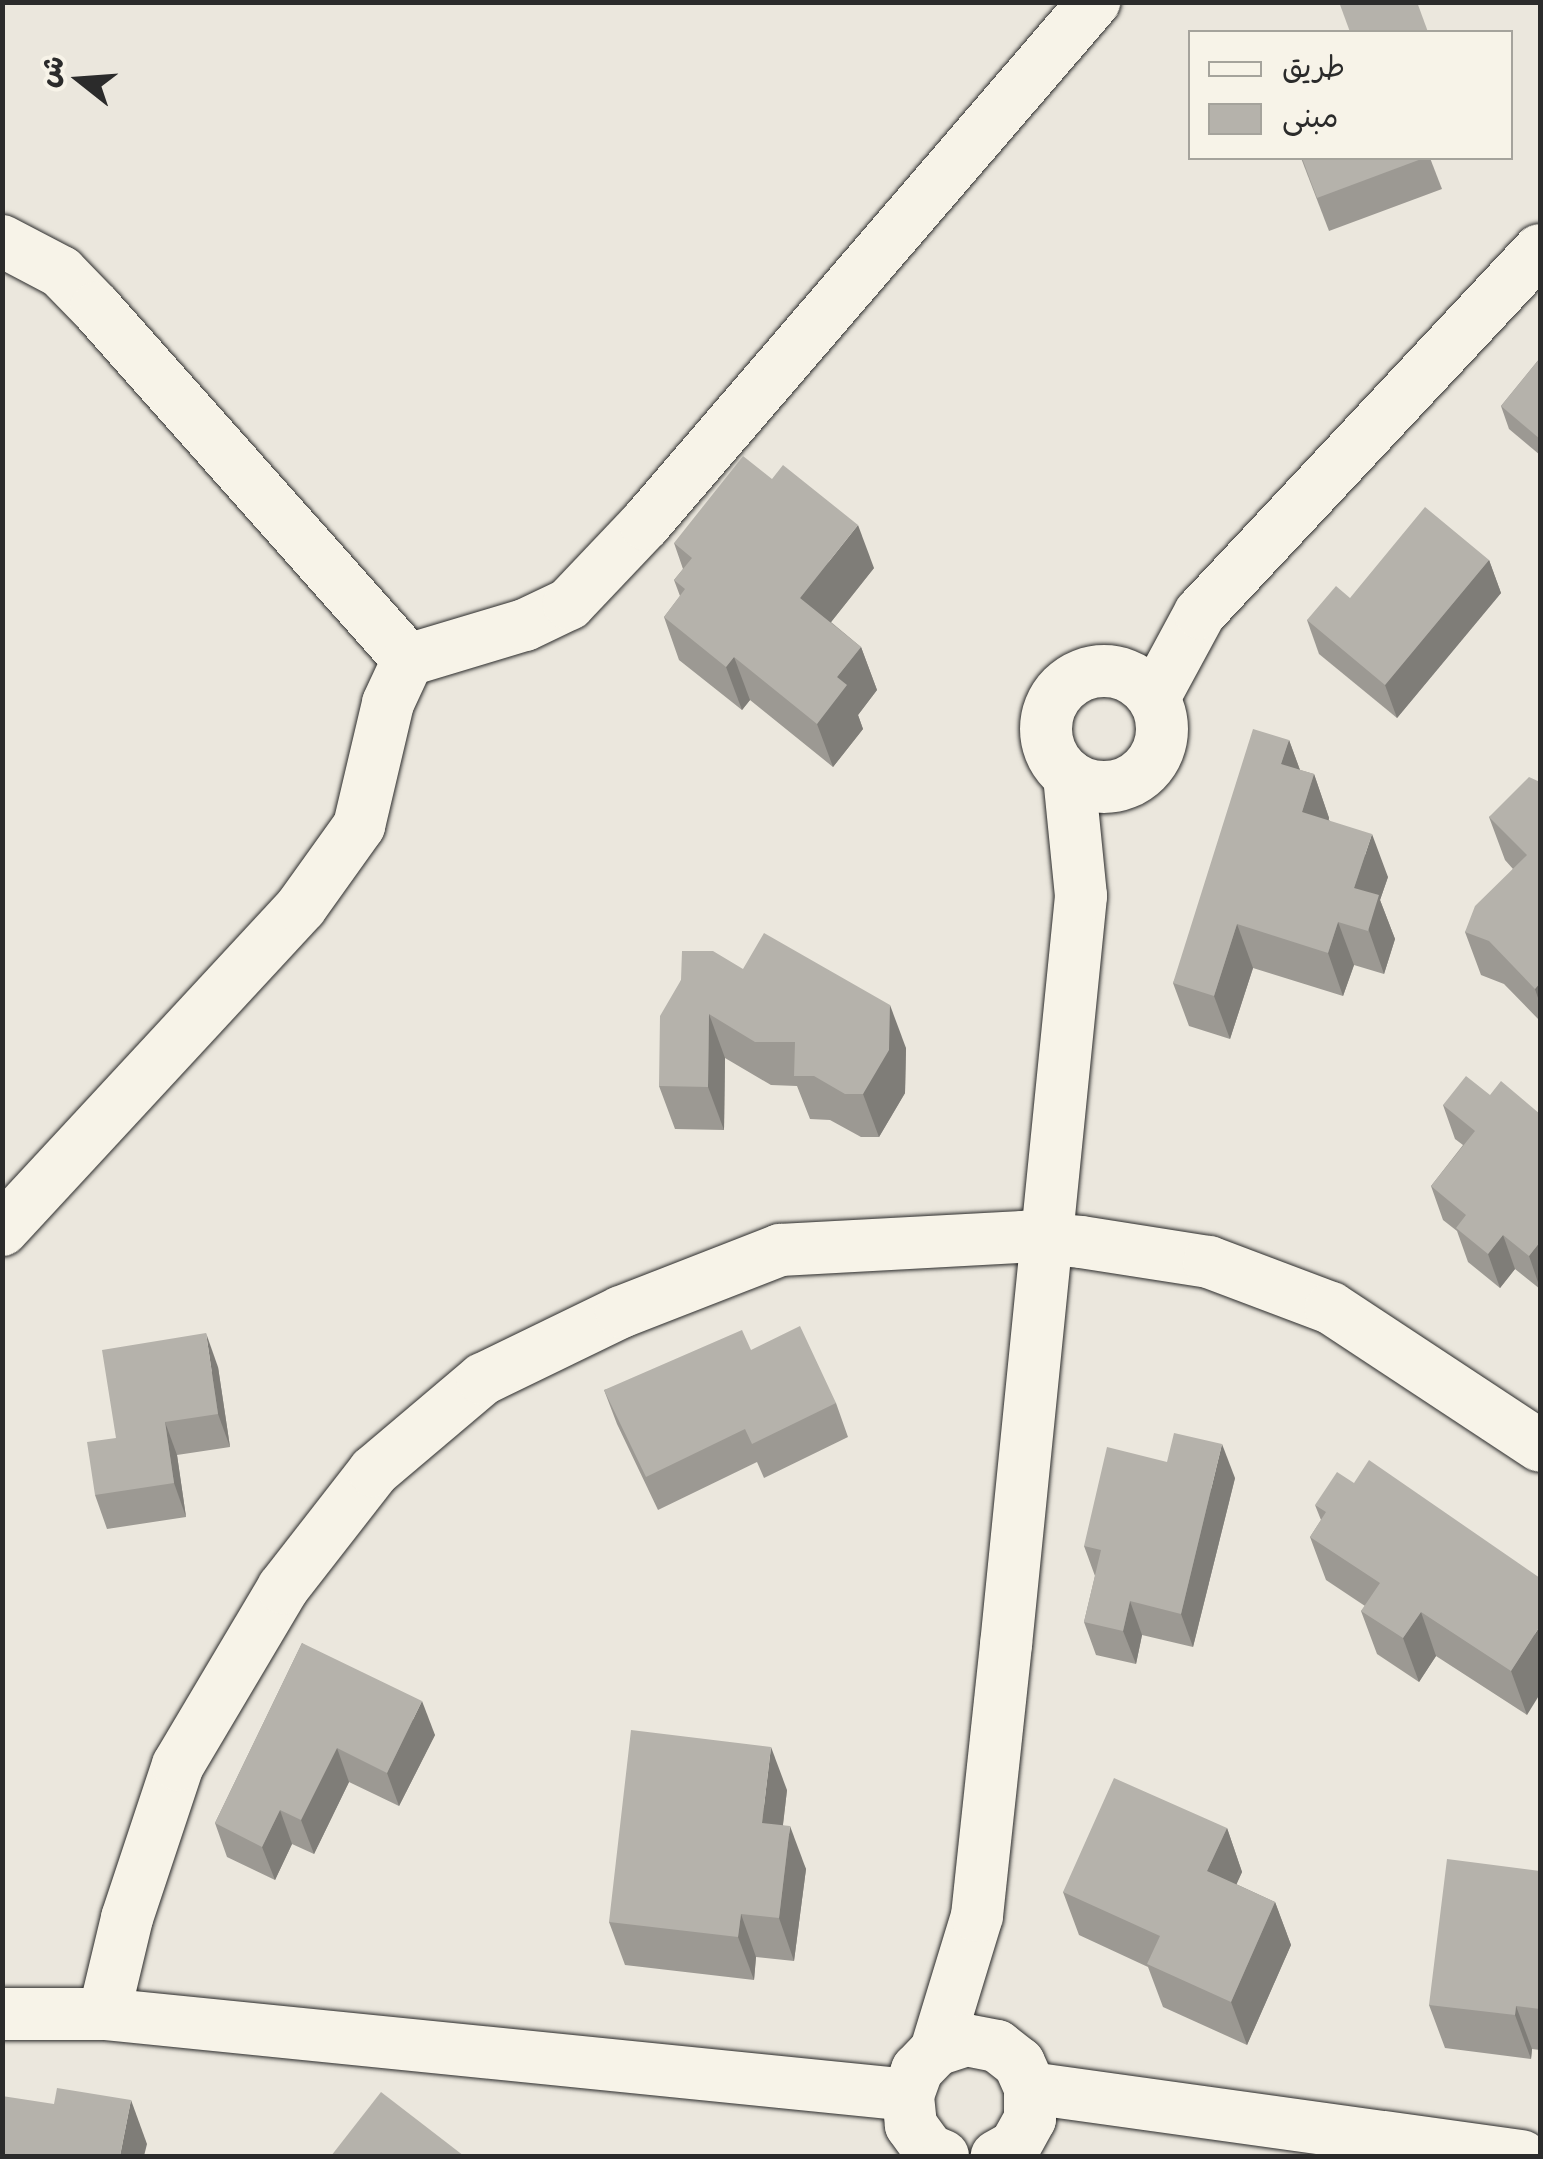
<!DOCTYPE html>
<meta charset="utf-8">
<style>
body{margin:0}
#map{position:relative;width:1543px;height:2159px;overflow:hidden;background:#ebe7dd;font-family:"Comic Neue","Playpen Sans Arabic",sans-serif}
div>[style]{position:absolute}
.roads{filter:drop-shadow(0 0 2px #2b2b2b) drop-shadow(0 0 2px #2b2b2b)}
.minor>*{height:52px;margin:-26px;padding:0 26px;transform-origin:26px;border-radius:26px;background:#f7f3e8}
.minor>.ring{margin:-26px;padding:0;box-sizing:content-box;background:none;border:52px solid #f7f3e8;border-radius:50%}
.wall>*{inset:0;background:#9c9993}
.shaded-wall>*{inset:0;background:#7f7d78}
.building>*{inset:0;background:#b5b2ab}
span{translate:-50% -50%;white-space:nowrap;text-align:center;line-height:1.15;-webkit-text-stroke:9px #f7f3e8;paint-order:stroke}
.frame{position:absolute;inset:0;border:5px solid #2b2b2b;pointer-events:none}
.legend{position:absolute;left:1188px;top:30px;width:325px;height:130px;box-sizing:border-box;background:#f7f3e8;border:2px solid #a5a39c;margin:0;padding:12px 18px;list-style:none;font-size:30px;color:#2b2b2b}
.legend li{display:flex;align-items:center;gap:20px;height:50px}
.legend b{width:50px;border:2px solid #a5a39c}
.north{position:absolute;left:30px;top:30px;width:100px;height:100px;-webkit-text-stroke:8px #f7f3e8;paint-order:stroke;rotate:287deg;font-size:28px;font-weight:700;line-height:40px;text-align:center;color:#2b2b2b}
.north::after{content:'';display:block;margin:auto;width:35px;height:45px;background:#2b2b2b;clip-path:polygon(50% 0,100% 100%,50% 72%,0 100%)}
</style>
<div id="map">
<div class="roads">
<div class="minor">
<div style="left:2px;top:241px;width:67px;rotate:27.7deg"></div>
<div style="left:61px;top:272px;width:50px;rotate:45.8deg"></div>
<div style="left:96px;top:308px;width:470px;rotate:48.4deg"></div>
<div class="ring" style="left:1046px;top:671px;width:64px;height:64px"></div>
<div style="left:1154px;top:698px;width:97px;rotate:-61.6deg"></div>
<div style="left:1200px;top:613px;width:497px;rotate:-46.9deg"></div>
<div style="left:2px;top:1230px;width:440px;rotate:-47.2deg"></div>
<div style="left:301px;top:907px;width:100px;rotate:-54.4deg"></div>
<div style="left:359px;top:826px;width:126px;rotate:-76.7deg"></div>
<div style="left:388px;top:703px;width:47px;rotate:-65.1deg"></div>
<div style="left:408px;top:660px;width:122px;rotate:-16.7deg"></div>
<div style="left:525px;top:625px;width:49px;rotate:-25.5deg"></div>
<div style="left:569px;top:604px;width:110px;rotate:-46.5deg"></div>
<div style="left:645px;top:524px;width:689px;rotate:-49.3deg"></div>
<div style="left:2px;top:2014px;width:102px"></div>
<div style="left:104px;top:2014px;width:808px;rotate:5.75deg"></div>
<div style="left:104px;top:2014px;width:99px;rotate:-76.5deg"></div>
<div style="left:127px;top:1918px;width:161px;rotate:-71.6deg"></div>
<div style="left:178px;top:1765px;width:206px;rotate:-59.3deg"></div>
<div style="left:283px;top:1588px;width:148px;rotate:-52.1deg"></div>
<div style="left:374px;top:1471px;width:143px;rotate:-40.2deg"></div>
<div style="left:483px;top:1379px;width:153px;rotate:-25.9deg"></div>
<div style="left:621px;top:1312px;width:171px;rotate:-21.3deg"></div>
<div style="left:780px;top:1250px;width:243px;rotate:-3.1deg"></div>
<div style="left:1023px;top:1237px;width:58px;rotate:4.9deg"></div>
<div style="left:1081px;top:1242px;width:130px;rotate:8.9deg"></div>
<div style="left:1209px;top:1262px;width:130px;rotate:20.7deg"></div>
<div style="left:1331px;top:1308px;width:250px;rotate:33.4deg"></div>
<div style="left:936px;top:2050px;width:140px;rotate:-73deg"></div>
<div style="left:977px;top:1916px;width:273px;rotate:-83.9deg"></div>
<div style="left:1006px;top:1645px;width:753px;rotate:-84.28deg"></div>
<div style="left:1081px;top:896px;width:121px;rotate:-95.7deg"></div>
<div style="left:1030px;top:2088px;width:497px;rotate:7.9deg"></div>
<div style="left:943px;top:2156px;width:15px;rotate:-157deg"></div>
<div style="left:929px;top:2150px;width:31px;rotate:-126deg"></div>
<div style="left:911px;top:2125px;width:30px;rotate:-96deg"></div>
<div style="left:908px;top:2095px;width:27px;rotate:-70deg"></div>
<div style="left:917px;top:2070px;width:28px;rotate:-46deg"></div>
<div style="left:936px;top:2050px;width:32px;rotate:-18deg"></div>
<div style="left:966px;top:2040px;width:32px;rotate:11deg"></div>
<div style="left:997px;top:2046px;width:28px;rotate:38deg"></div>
<div style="left:1019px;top:2063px;width:27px;rotate:66deg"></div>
<div style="left:1030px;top:2088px;width:31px;rotate:90deg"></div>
<div style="left:1030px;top:2119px;width:31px;rotate:119deg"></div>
<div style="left:1015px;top:2146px;width:21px;rotate:151deg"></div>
</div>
</div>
<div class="wall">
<div style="clip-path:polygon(1301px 158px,1430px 158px,1442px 189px,1329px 231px)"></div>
<div style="clip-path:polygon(1540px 358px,1540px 455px,1509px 429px,1501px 406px)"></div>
<div style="clip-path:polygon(674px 543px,874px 568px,831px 622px,861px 647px,877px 690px,858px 715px,863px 729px,833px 767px,750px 700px,742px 710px,679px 660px,664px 617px,680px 596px,674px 580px,683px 569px)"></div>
<div style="clip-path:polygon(1489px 560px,1501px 593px,1397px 718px,1319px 654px,1307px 620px)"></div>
<div style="clip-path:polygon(1289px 740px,1300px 770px,1314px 774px,1329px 818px,1329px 820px,1388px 877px,1380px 900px,1395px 939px,1384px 974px,1354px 965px,1343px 996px,1253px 968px,1230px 1039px,1189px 1026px,1173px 983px)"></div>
<div style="clip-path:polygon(1540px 782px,1540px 1021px,1504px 984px,1481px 975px,1465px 932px,1513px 869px,1505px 860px,1489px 817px)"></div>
<div style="clip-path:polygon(743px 969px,906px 1048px,905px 1093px,879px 1137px,861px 1137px,830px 1120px,810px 1119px,797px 1086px,771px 1085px,725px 1058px,724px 1130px,675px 1129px,659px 1086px,681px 980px)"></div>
<div style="clip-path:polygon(1490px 1095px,1540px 1114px,1540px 1289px,1515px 1269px,1500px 1288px,1468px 1262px,1457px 1231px,1443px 1220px,1431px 1186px,1463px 1145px,1455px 1139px,1443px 1105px)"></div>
<div style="clip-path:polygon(751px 1350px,836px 1403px,848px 1437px,764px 1478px,757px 1462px,658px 1510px,617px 1424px,604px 1390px)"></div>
<div style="clip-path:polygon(218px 1367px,230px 1447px,177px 1455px,186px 1517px,107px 1529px,95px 1495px,116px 1438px)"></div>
<div style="clip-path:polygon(1235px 1478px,1193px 1647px,1142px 1635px,1136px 1664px,1096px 1655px,1084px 1622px,1095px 1576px,1084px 1546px)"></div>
<div style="clip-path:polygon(1315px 1505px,1540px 1578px,1527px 1715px,1436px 1656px,1419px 1682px,1377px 1654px,1361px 1611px,1365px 1606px,1326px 1580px,1310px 1537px,1321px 1520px)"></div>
<div style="clip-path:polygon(302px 1643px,435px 1735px,399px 1806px,349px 1782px,314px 1854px,292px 1844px,275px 1880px,227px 1857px,215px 1823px)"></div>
<div style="clip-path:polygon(787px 1790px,783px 1825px,806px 1869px,794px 1961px,756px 1957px,754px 1980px,625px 1965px,609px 1922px)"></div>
<div style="clip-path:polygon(1227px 1828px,1242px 1872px,1236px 1884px,1275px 1902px,1291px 1945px,1247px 2045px,1163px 2007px,1148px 1967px,1079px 1935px,1063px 1892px)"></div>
<div style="clip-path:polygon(1540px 1871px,1540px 2050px,1532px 2049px,1531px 2059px,1445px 2048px,1429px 2005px)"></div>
</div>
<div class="shaded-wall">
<div style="clip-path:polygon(858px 525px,874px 568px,816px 641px,800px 598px)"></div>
<div style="clip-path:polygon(1489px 560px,1501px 593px,1397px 718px,1385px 685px)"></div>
<div style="clip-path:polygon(861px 647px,877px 690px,858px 715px,863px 729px,833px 767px,817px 724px,837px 677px)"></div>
<div style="clip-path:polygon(734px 657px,750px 700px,742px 710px,726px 667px)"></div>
<div style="clip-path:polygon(1289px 740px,1305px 784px,1281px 764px)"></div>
<div style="clip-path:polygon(1314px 774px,1329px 818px,1318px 855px,1302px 812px)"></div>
<div style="clip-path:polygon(1372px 834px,1388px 877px,1380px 900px,1395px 939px,1384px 974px,1354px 888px)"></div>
<div style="clip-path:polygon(1338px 922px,1354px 965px,1343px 996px,1328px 953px)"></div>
<div style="clip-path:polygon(1237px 924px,1253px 968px,1230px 1039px,1214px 996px)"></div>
<div style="clip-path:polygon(1540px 983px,1540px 1004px,1535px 989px)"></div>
<div style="clip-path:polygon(890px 1005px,906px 1048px,905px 1093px,879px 1137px,863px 1094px)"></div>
<div style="clip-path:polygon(709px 1014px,725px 1058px,724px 1130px,708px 1087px)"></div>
<div style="clip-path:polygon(1503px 1235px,1515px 1269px,1500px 1288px,1488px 1254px)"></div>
<div style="clip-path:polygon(1540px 1242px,1540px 1288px,1529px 1256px)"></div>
<div style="clip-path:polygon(206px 1333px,218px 1367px,230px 1447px,218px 1414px)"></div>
<div style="clip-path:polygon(165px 1422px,177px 1455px,186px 1517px,174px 1483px)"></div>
<div style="clip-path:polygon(1222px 1444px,1235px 1478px,1193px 1647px,1181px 1614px)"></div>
<div style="clip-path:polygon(1130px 1601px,1142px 1635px,1136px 1664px,1123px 1631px)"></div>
<div style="clip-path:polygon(1421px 1612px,1436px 1656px,1419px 1682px,1403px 1638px)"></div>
<div style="clip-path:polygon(1540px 1626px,1540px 1694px,1527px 1715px,1511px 1671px)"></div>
<div style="clip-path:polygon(422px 1701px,435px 1735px,399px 1806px,387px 1773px)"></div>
<div style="clip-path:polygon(771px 1747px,787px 1790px,778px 1866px,762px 1823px)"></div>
<div style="clip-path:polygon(337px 1748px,349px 1782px,314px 1854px,301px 1820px)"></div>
<div style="clip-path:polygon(280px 1810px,292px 1844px,275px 1880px,262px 1847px)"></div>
<div style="clip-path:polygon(790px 1826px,806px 1869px,794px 1961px,779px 1918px)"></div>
<div style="clip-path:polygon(1227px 1828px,1242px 1872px,1223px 1915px,1207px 1871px)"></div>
<div style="clip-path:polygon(1275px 1902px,1291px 1945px,1247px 2045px,1231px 2002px)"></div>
<div style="clip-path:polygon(741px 1914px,756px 1957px,754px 1980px,738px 1937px)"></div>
<div style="clip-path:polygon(1516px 2006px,1532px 2049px,1531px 2059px,1515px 2015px)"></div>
<div style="clip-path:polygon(131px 2100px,147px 2144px,144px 2156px,120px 2156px)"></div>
</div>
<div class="building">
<div style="clip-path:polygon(1339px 2px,1417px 2px,1428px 32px,1350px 32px)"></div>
<div style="clip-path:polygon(1302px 158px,1424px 158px,1317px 198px)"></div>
<div style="clip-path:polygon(1540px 358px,1540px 439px,1501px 406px)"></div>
<div style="clip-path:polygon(743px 456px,772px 479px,783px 465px,858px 525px,800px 598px,861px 647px,837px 677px,847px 685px,817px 724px,734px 657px,726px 667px,664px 617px,685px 589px,674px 580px,692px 558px,674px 543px)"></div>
<div style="clip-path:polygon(1425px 507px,1489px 560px,1385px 685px,1307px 620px,1336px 586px,1350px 598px)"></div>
<div style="clip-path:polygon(1253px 729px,1289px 740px,1281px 764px,1314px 774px,1302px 812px,1372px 834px,1354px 888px,1379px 895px,1368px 931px,1338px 922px,1328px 953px,1237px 924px,1214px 996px,1173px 983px)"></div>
<div style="clip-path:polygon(1529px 777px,1540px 782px,1540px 983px,1535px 989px,1489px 941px,1465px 932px,1475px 906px,1527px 855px,1489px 817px)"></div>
<div style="clip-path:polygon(764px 933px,890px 1005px,889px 1050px,863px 1094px,845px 1094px,814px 1076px,794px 1076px,795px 1042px,755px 1042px,709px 1014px,708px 1087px,659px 1086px,660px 1016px,681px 980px,682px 951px,713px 951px,743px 969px)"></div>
<div style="clip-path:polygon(1466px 1076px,1490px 1095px,1501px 1081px,1540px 1114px,1540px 1242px,1529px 1256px,1503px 1235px,1488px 1254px,1456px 1228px,1466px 1215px,1431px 1186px,1475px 1131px,1443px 1105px)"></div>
<div style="clip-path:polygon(800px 1326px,836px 1403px,752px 1444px,745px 1429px,646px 1477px,604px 1390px,742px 1330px,751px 1350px)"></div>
<div style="clip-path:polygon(206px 1333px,218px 1414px,165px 1422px,174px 1483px,95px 1495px,87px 1442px,116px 1438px,102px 1350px)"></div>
<div style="clip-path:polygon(1174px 1433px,1222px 1444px,1181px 1614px,1130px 1601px,1123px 1631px,1084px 1622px,1101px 1550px,1084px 1546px,1107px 1447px,1167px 1462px)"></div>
<div style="clip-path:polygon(1369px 1460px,1540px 1578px,1540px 1626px,1511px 1671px,1421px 1612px,1403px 1638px,1361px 1611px,1380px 1583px,1310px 1537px,1326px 1512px,1315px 1505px,1337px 1472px,1354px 1483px)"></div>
<div style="clip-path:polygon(302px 1643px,422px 1701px,387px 1773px,337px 1748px,301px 1820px,280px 1810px,262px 1847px,215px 1823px)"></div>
<div style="clip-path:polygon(631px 1730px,771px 1747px,762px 1823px,790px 1826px,779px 1918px,741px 1914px,738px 1937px,609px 1922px)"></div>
<div style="clip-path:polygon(1114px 1778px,1227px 1828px,1207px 1871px,1275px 1902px,1231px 2002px,1147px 1964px,1160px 1936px,1063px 1892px)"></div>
<div style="clip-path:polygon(1447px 1859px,1540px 1871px,1540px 2009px,1516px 2006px,1515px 2015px,1429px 2005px)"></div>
<div style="clip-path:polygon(57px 2088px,131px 2100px,120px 2156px,2px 2156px,2px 2096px,54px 2104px)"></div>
<div style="clip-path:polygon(381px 2092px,464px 2156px,331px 2156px)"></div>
</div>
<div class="frame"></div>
<ul class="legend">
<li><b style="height:12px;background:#f7f3e8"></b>طريق</li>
<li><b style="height:28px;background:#b5b2ab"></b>مبنى</li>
</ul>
<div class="north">ش</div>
</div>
